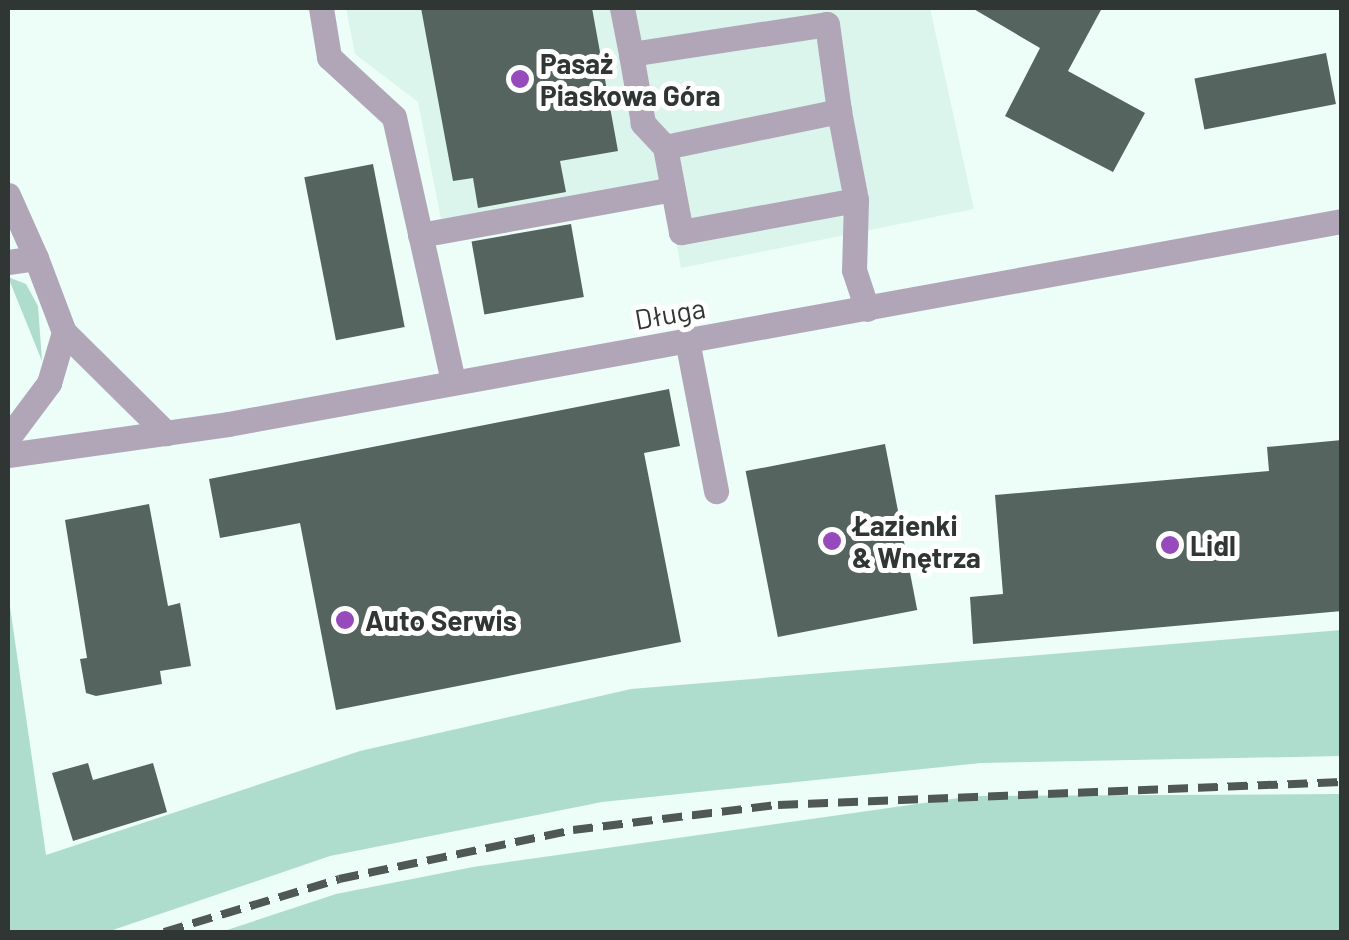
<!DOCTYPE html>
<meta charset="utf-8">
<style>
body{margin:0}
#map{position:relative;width:1349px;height:940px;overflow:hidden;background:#edfef8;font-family:Barlow,sans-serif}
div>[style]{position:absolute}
.built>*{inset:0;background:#dbf5ec}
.green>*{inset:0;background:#aedccd}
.building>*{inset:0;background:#56645f;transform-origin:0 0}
.minor>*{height:25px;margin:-12.5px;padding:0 12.5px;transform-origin:12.5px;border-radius:12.5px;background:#b1a6b7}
.rail>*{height:8px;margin-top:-4px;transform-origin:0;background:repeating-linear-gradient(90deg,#4f5855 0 20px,transparent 0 30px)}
.dots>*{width:28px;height:28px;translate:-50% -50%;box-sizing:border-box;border:5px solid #fff;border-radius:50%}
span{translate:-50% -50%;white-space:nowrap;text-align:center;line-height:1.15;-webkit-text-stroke:10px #fff;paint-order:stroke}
.poi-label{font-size:28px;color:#2f3634;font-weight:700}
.left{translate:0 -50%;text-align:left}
.street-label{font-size:28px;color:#2f3634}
.frame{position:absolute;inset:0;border:10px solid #2f3634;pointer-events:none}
</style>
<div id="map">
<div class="built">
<div style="clip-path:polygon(346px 8px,930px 8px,974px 209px,681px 268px,666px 186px,441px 219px,418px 102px,355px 54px)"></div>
</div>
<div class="green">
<div style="clip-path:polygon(8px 277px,26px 284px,38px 306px,42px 361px)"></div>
<div style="clip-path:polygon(8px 593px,46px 855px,360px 751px,631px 689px,1341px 630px,1341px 756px,981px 763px,602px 802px,330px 856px,107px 932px,8px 932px)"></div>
<div style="clip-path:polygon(1341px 794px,1341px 932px,221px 932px,336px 894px,473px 867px,973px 796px)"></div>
</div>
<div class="building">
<div style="clip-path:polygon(421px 8px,592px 8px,618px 151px,560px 161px,566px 192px,478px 208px,473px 178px,453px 181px)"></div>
<div style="clip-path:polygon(972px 8px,1102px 8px,1068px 71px,1145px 113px,1113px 172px,1005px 116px,1040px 48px)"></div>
<div style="left:1326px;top:53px;width:52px;height:134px;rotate:79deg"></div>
<div style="left:373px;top:164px;width:166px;height:70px;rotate:79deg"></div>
<div style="left:571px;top:224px;width:74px;height:101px;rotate:80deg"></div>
<div style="clip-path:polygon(669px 389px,680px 446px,644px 453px,681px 642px,336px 710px,300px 523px,220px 538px,209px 479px)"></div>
<div style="clip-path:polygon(1342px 440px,1342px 611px,973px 644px,970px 597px,1003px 594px,995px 495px,1269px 471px,1267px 447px)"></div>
<div style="left:885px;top:444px;width:169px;height:142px;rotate:79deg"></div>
<div style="clip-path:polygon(149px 504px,168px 606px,180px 603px,191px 666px,160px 671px,162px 684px,96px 696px,86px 693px,80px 659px,87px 658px,65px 520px)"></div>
<div style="clip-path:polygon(88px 763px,93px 780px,153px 763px,167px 812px,73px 841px,52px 773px)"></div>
</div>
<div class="minor">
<div style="left:321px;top:8px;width:50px;rotate:80.7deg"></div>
<div style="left:329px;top:57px;width:88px;rotate:42.7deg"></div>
<div style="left:394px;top:117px;width:271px;rotate:77.4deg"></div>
<div style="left:622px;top:8px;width:47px;rotate:78.9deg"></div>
<div style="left:665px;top:147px;width:33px;rotate:-133deg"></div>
<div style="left:643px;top:123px;width:70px;rotate:-99.9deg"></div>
<div style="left:631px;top:54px;width:198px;rotate:-8.7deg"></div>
<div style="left:827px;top:24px;width:88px;rotate:82.1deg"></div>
<div style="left:8px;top:195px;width:69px;rotate:66deg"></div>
<div style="left:856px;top:200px;width:178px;rotate:169.6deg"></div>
<div style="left:681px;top:232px;width:86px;rotate:-100.7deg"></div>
<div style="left:665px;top:147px;width:178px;rotate:-11.7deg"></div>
<div style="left:839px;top:111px;width:91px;rotate:79.2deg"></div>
<div style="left:856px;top:200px;width:70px;rotate:91.6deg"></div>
<div style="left:854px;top:270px;width:41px;rotate:71.6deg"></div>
<div style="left:420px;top:235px;width:256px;rotate:-10.3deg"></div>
<div style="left:8px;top:262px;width:28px;rotate:-8deg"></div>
<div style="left:36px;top:258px;width:79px;rotate:69.3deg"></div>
<div style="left:64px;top:332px;width:144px;rotate:44.7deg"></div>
<div style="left:687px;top:340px;width:154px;rotate:79.1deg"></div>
<div style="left:8px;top:438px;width:69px;rotate:-53.3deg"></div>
<div style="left:49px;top:383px;width:53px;rotate:-73.6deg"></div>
<div style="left:8px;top:455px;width:222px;rotate:-8deg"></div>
<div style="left:228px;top:424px;width:1132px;rotate:-10.33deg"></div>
</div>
<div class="rail">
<div style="left:164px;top:932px;width:183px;rotate:-16.8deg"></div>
<div style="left:339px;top:879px;width:239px;rotate:-11.8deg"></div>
<div style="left:573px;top:830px;width:207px;rotate:-7deg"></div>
<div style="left:778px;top:805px;width:564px;rotate:-2.34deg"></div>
</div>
<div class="dots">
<div style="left:520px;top:79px;background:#974abb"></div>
<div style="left:832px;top:541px;background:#974abb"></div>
<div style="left:1170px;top:545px;background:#974abb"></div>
<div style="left:345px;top:620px;background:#974abb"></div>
</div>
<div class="poi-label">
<span class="left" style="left:540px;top:79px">Pasaż<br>Piaskowa Góra</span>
<span class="left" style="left:852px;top:541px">Łazienki<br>&amp; Wnętrza</span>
<span class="left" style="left:1190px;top:545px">Lidl</span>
<span class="left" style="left:365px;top:620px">Auto Serwis</span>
</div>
<div class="street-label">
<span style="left:670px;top:313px;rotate:-10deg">Długa</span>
</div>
<div class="frame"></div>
</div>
